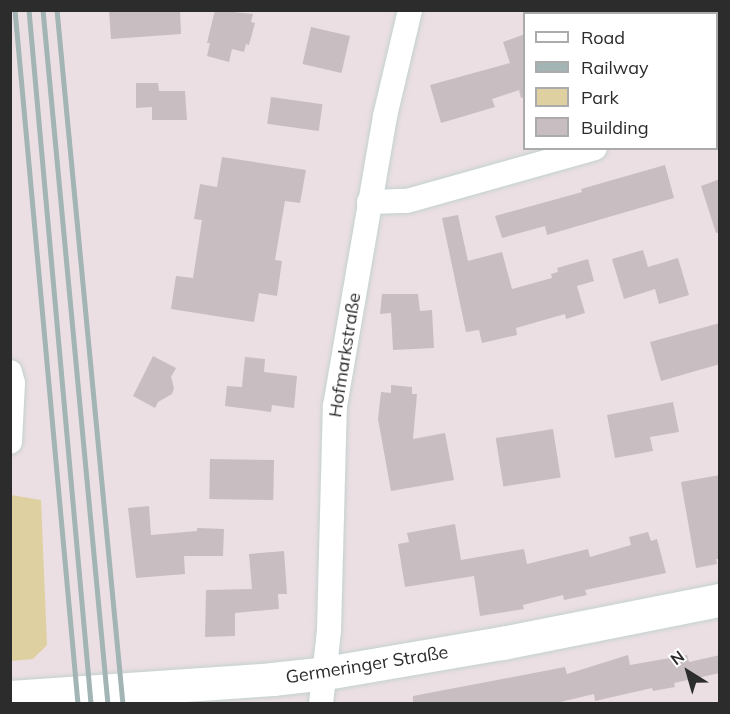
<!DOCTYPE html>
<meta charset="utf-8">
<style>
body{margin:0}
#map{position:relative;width:730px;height:714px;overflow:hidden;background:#ecdfe3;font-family:Mulish,sans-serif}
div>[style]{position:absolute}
.green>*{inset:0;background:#ded0a0}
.building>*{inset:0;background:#c8bdc0;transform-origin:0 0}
.roads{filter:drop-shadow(0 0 2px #c3d1d0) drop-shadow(0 0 2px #c3d1d0)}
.street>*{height:24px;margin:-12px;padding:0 12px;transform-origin:12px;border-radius:12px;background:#fff}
.secondary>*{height:33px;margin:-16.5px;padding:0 16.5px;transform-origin:16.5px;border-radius:16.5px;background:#fff}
.rail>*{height:4.5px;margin:-2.25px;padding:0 2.25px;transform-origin:2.25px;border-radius:2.25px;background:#a2b4b4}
span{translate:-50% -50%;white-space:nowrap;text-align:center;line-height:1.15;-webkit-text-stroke:4.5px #fff;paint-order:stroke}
.street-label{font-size:18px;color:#2c2c2c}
.frame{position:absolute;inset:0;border:12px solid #2c2c2c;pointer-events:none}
.legend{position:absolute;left:523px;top:12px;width:195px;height:138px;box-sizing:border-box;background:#fff;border:2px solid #ababab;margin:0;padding:8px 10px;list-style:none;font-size:18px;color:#2c2c2c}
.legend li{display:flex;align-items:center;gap:12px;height:30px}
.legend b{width:30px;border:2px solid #ababab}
.north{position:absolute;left:658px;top:642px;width:60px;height:60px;-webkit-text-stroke:4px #fff;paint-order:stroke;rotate:323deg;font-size:16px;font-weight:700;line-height:24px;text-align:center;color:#2c2c2c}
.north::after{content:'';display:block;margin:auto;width:21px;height:27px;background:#2c2c2c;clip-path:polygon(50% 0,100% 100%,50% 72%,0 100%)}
</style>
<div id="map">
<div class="green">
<div style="clip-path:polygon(11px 495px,41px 500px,47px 645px,33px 659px,11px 661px)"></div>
</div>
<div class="building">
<div style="clip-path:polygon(109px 10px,180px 10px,181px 34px,111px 39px)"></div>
<div style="clip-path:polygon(215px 10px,253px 14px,251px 22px,255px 23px,249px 45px,246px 44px,244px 52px,232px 49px,229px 62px,207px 56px,210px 43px,207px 43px)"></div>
<div style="left:311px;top:27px;width:40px;height:38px;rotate:13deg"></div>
<div style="clip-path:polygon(525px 34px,525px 97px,521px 98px,519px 90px,492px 99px,495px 107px,441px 123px,430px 85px,510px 63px,503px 42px)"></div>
<div style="clip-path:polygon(136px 83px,158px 83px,159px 91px,185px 91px,187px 120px,152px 120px,152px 107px,136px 108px)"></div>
<div style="left:271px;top:97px;width:52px;height:27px;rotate:8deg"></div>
<div style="clip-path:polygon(222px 157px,306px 170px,300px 203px,285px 201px,275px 260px,282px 261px,277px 296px,259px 293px,254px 322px,171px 309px,176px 276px,193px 278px,202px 220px,194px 219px,200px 184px,217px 187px)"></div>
<div style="clip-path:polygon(665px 165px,674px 198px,547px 235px,545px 226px,502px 238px,495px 216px,582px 192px,581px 189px)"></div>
<div style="clip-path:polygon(720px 179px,720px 232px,716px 233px,701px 186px)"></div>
<div style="clip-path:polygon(458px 215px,468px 261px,502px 252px,512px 289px,552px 278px,551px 274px,558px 272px,557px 268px,588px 259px,594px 281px,577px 286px,585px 313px,566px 319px,565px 314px,516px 328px,517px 335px,482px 343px,479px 330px,466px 332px,442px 218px)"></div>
<div style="clip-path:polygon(643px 250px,648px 267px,678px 258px,689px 295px,659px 304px,655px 289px,624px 299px,612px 259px)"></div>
<div style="clip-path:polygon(382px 294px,418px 294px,420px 311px,432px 310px,434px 348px,393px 350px,391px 313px,380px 314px)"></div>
<div style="clip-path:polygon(720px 323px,720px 364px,661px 381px,650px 342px)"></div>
<div style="clip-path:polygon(153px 356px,176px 368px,171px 377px,174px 388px,172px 394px,158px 402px,155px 408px,133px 396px)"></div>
<div style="clip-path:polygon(245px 357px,265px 359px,264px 372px,297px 376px,294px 408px,272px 405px,271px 412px,225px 406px,227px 386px,242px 387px)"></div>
<div style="clip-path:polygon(391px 385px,412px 387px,412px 394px,417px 394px,413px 439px,445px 433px,454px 480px,391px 491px,378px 419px,381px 392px,391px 393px)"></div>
<div style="clip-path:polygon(673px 402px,679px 432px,650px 437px,653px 451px,615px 458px,607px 415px)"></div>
<div style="left:553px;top:429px;width:49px;height:58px;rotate:81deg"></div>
<div style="left:210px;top:459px;width:64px;height:40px;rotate:1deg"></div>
<div style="clip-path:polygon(720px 475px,720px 559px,716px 559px,717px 564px,696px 568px,681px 482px)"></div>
<div style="clip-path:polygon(149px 506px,151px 535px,197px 531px,197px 528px,224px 529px,223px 556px,184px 556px,185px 574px,136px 578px,128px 508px)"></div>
<div style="clip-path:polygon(455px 524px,461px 560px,524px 549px,527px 564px,588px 549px,590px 557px,631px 545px,629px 537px,648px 532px,651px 541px,657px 539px,666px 573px,585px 590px,587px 595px,564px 600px,563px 595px,523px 605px,524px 609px,480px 616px,474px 576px,405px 587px,398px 544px,409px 542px,407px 533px)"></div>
<div style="clip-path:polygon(284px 551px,287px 594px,278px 594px,279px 609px,235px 613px,235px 636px,205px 637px,206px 590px,252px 589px,249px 554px)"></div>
<div style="clip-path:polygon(628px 655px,630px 665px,687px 655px,689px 662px,720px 655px,720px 673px,674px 683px,675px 687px,653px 691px,652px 688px,595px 701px,594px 694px,552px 704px,413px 704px,413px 696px,565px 667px,567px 674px)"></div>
</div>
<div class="roads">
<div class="street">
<div style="left:716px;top:114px;width:4px"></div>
<div style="left:369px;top:202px;width:38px;rotate:-2deg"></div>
<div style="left:407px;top:201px;width:195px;rotate:-15.7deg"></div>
<div style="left:10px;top:372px;width:11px;rotate:75deg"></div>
<div style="left:13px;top:383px;width:59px;rotate:92.9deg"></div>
<div style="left:321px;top:704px;width:74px;rotate:-83.8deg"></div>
<div style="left:329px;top:630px;width:224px;rotate:-88.5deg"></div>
<div style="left:335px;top:406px;width:294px;rotate:-80.2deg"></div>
<div style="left:385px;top:116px;width:109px;rotate:-76.7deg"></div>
</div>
<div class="secondary">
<div style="left:10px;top:697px;width:263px;rotate:-3.9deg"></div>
<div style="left:272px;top:679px;width:54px;rotate:-6.3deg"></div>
<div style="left:326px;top:673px;width:179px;rotate:-9.7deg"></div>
<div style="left:502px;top:643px;width:222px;rotate:-11.2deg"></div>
</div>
</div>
<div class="rail">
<div style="left:15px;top:10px;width:697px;rotate:84.81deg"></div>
<div style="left:29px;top:10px;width:697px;rotate:84.89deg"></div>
<div style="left:43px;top:10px;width:697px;rotate:84.65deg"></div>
<div style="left:57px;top:10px;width:697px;rotate:84.57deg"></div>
</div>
<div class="street-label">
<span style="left:345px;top:355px;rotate:-81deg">Hofmarkstraße</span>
<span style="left:367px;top:665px;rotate:-9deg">Germeringer Straße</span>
</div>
<div class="frame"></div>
<ul class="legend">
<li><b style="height:8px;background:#fff"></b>Road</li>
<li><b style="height:8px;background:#a2b4b4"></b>Railway</li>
<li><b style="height:16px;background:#ded0a0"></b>Park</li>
<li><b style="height:16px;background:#c8bdc0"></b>Building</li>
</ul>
<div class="north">N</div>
</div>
